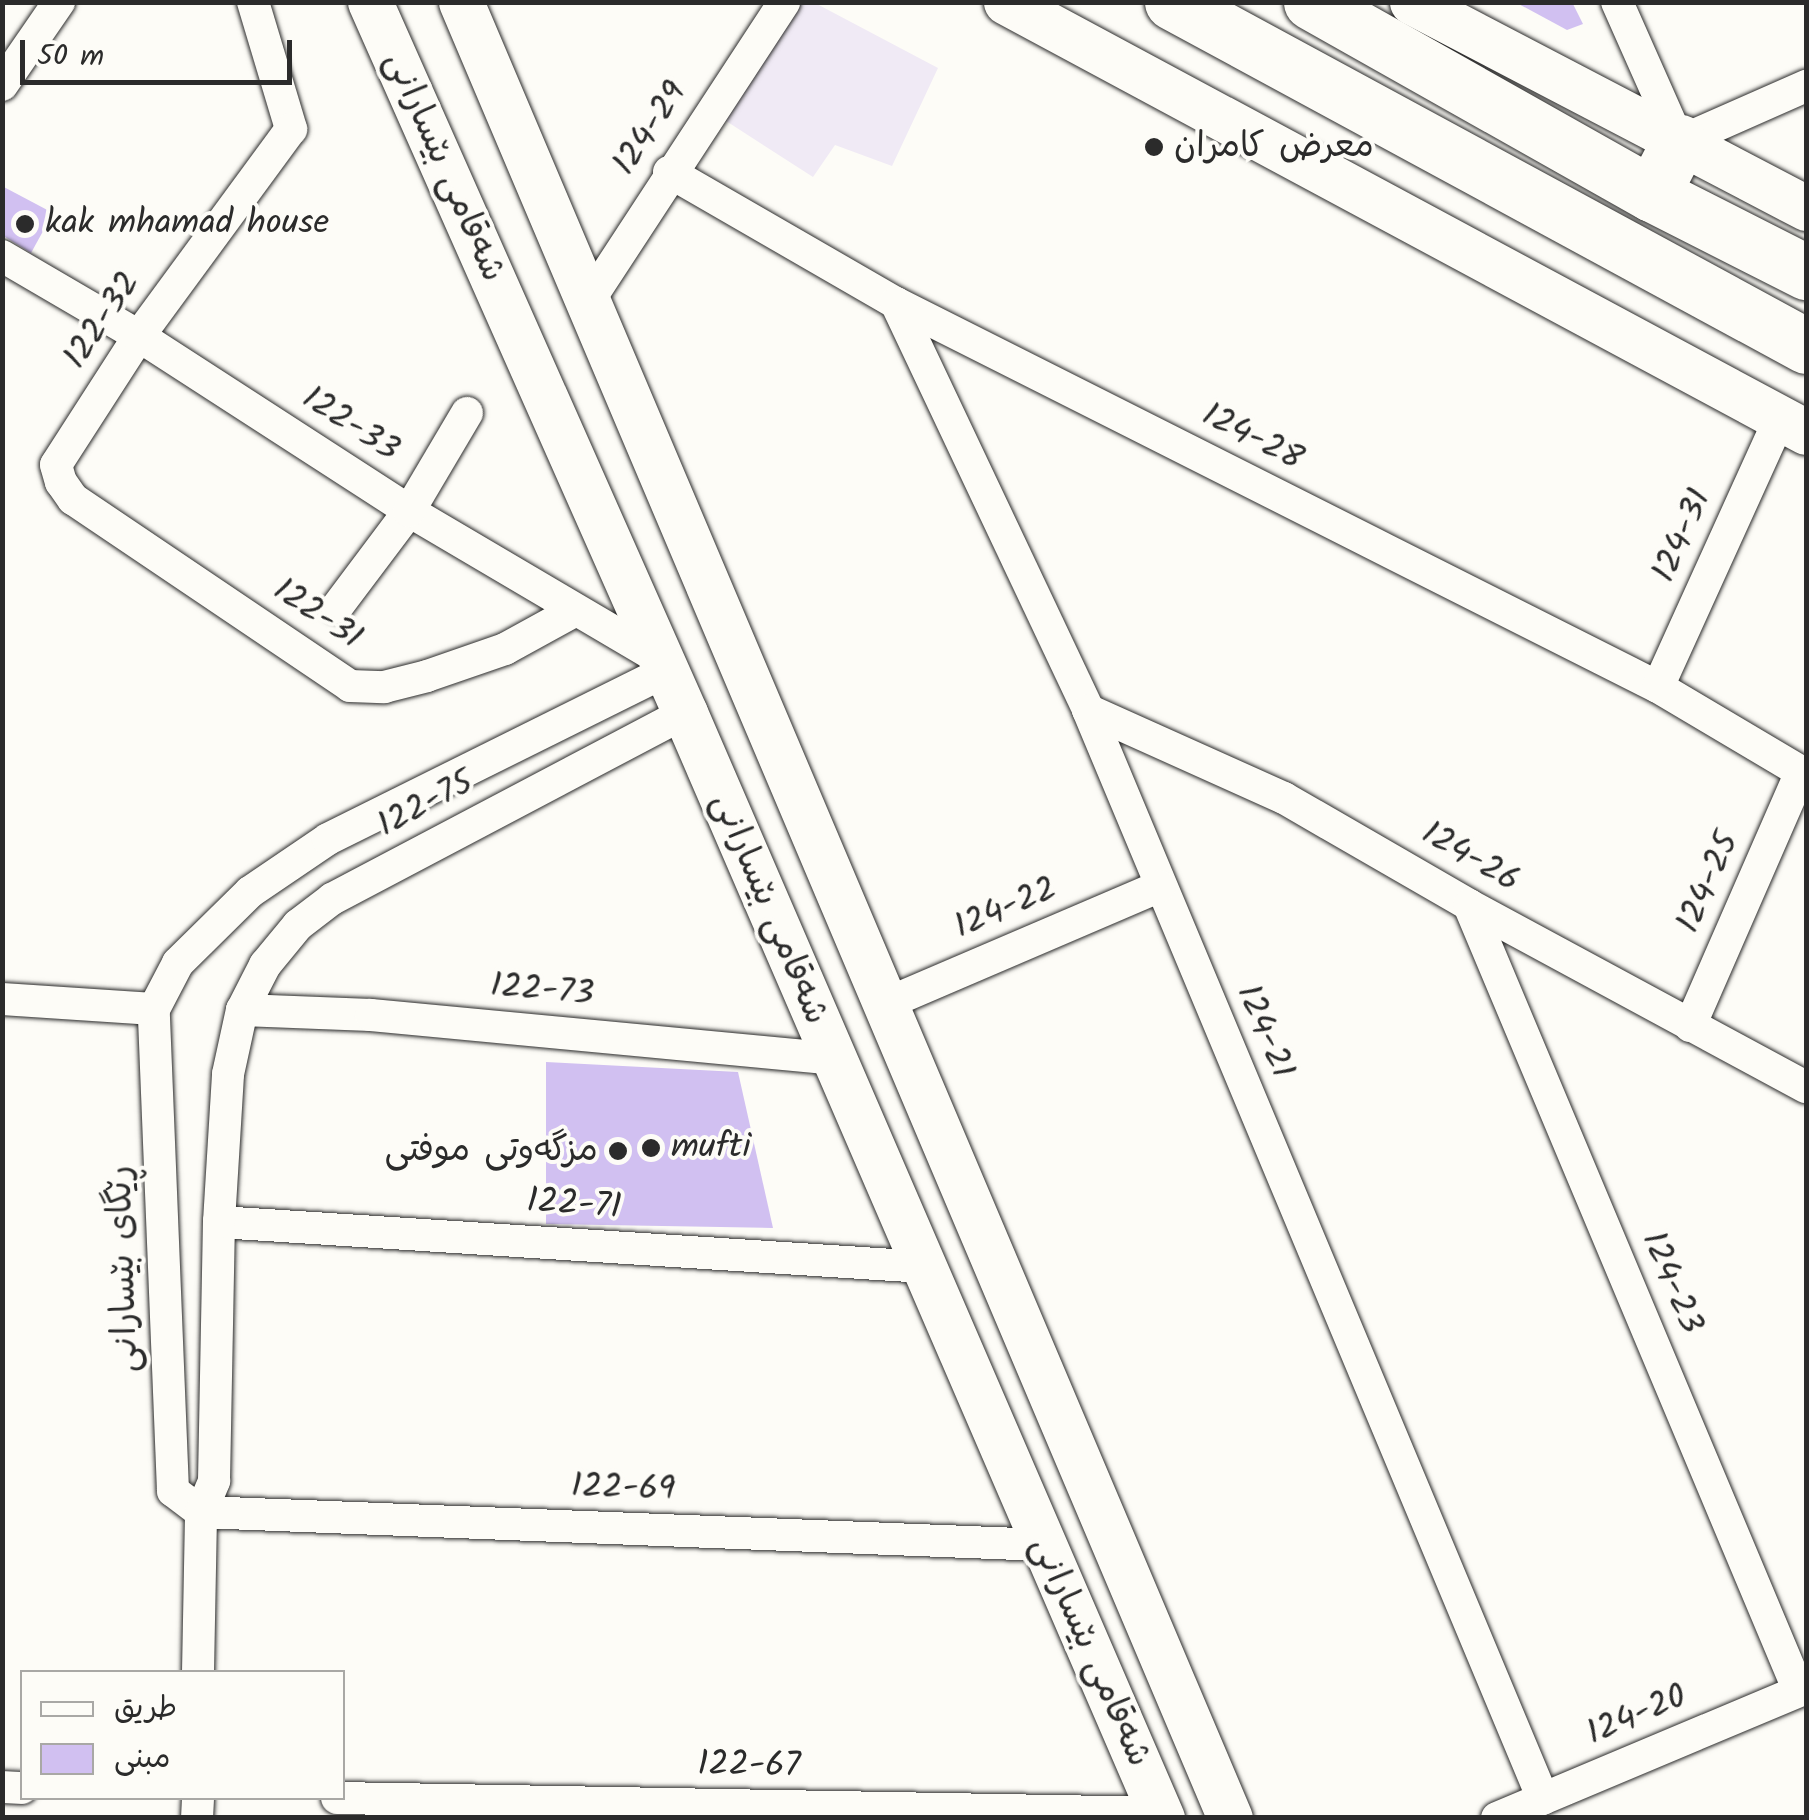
<!DOCTYPE html>
<meta charset="utf-8">
<style>
body{margin:0}
#map{position:relative;width:1809px;height:1820px;overflow:hidden;background:#fdfcf7;font-family:Kalam,"Playpen Sans Arabic",sans-serif}
div>[style]{position:absolute}
.built>*{inset:0;background:#f0eaf5}
.building>*{inset:0;background:#d1c0f1}
.roads{filter:drop-shadow(0 0 2px #2b2b2b) drop-shadow(0 0 2px #2b2b2b)}
.minor>*{height:32px;margin:-16px;padding:0 16px;transform-origin:16px;border-radius:16px;background:#fdfcf7}
.secondary>*{height:45px;margin:-22.5px;padding:0 22.5px;transform-origin:22.5px;border-radius:22.5px;background:#fdfcf7}
.trunk>*{height:55px;margin:-27.5px;padding:0 27.5px;transform-origin:27.5px;border-radius:27.5px;background:#fdfcf7}
.dots>*{width:28px;height:28px;translate:-50% -50%;box-sizing:border-box;border:5px solid #fdfcf7;border-radius:50%}
span{translate:-50% -50%;white-space:nowrap;text-align:center;line-height:1.15;-webkit-text-stroke:8px #fdfcf7;paint-order:stroke}
.street-label{font-size:35px;color:#2b2b2b}
.poi-label{font-size:35px;color:#2b2b2b}
.left{translate:0 -50%;text-align:left}
.right{translate:-100% -50%;text-align:right}
.frame{position:absolute;inset:0;border:5px solid #2b2b2b;pointer-events:none}
.legend{position:absolute;left:20px;top:1670px;width:325px;height:130px;box-sizing:border-box;background:#fdfcf7;border:2px solid #a9a8a5;margin:0;padding:12px 18px;list-style:none;font-size:30px;color:#2b2b2b}
.legend li{display:flex;align-items:center;gap:20px;height:50px}
.legend b{width:50px;border:2px solid #a9a8a5}
.scale{position:absolute;left:20px;top:40px;width:272px;height:45px;box-sizing:border-box;border:5px solid #2b2b2b;border-top:0;padding-left:12px;font-size:30px;line-height:35px;white-space:nowrap;color:#2b2b2b;-webkit-text-stroke:8px #fdfcf7;paint-order:stroke}
</style>
<div id="map">
<div class="built">
<div style="clip-path:polygon(794px 3px,815px 3px,938px 68px,892px 166px,835px 145px,813px 177px,723px 119px)"></div>
</div>
<div class="building">
<div style="clip-path:polygon(1515px 2px,1572px 2px,1583px 24px,1567px 30px)"></div>
<div style="clip-path:polygon(2px 186px,53px 213px,31px 253px,2px 235px)"></div>
<div style="clip-path:polygon(546px 1062px,738px 1072px,773px 1228px,546px 1224px)"></div>
</div>
<div class="roads">
<div class="minor">
<div style="left:253px;top:2px;width:133px;rotate:73.3deg"></div>
<div style="left:291px;top:129px;width:257px;rotate:126.3deg"></div>
<div style="left:139px;top:336px;width:153px;rotate:122.8deg"></div>
<div style="left:56px;top:465px;width:18px;rotate:74deg"></div>
<div style="left:61px;top:482px;width:21px;rotate:55deg"></div>
<div style="left:73px;top:499px;width:334px;rotate:34deg"></div>
<div style="left:350px;top:686px;width:34px;rotate:2deg"></div>
<div style="left:384px;top:687px;width:44px;rotate:-14.3deg"></div>
<div style="left:427px;top:676px;width:83px;rotate:-19.1deg"></div>
<div style="left:505px;top:649px;width:79px;rotate:-28.8deg"></div>
<div style="left:1617px;top:2px;width:153px;rotate:66.1deg"></div>
<div style="left:1679px;top:142px;width:139px;rotate:-23.8deg"></div>
<div style="left:2px;top:85px;width:101px;rotate:-55.5deg"></div>
<div style="left:669px;top:172px;width:262px;rotate:30deg"></div>
<div style="left:896px;top:303px;width:853px;rotate:26.75deg"></div>
<div style="left:1658px;top:687px;width:172px;rotate:30.7deg"></div>
<div style="left:2px;top:256px;width:159px;rotate:30.3deg"></div>
<div style="left:139px;top:336px;width:322px;rotate:32.9deg"></div>
<div style="left:409px;top:511px;width:288px;rotate:30.5deg"></div>
<div style="left:588px;top:302px;width:358px;rotate:-56.8deg"></div>
<div style="left:896px;top:303px;width:450px;rotate:64.7deg"></div>
<div style="left:1088px;top:710px;width:1180px;rotate:67.32deg"></div>
<div style="left:337px;top:607px;width:120px;rotate:-53.1deg"></div>
<div style="left:409px;top:511px;width:114px;rotate:-59.4deg"></div>
<div style="left:1658px;top:687px;width:295px;rotate:-65.6deg"></div>
<div style="left:1088px;top:710px;width:215px;rotate:24.2deg"></div>
<div style="left:1284px;top:798px;width:214px;rotate:30deg"></div>
<div style="left:1469px;top:905px;width:383px;rotate:28.4deg"></div>
<div style="left:1469px;top:905px;width:852px;rotate:67.23deg"></div>
<div style="left:2px;top:999px;width:152px;rotate:3.8deg"></div>
<div style="left:883px;top:1005px;width:301px;rotate:-23.2deg"></div>
<div style="left:242px;top:1010px;width:129px;rotate:2.2deg"></div>
<div style="left:371px;top:1015px;width:465px;rotate:5.4deg"></div>
<div style="left:1690px;top:1026px;width:277px;rotate:-66.4deg"></div>
<div style="left:219px;top:1222px;width:706px;rotate:3.65deg"></div>
<div style="left:201px;top:1512px;width:35px;rotate:-143deg"></div>
<div style="left:173px;top:1491px;width:482px;rotate:-92.3deg"></div>
<div style="left:154px;top:1009px;width:52px;rotate:-62.4deg"></div>
<div style="left:178px;top:963px;width:101px;rotate:-44.6deg"></div>
<div style="left:250px;top:892px;width:94px;rotate:-34.2deg"></div>
<div style="left:328px;top:839px;width:375px;rotate:-26.4deg"></div>
<div style="left:201px;top:1512px;width:843px;rotate:2.24deg"></div>
<div style="left:198px;top:1672px;width:160px;rotate:-88.9deg"></div>
<div style="left:201px;top:1512px;width:34px;rotate:-67deg"></div>
<div style="left:214px;top:1481px;width:259px;rotate:-88.9deg"></div>
<div style="left:219px;top:1222px;width:148px;rotate:-86.5deg"></div>
<div style="left:228px;top:1074px;width:66px;rotate:-77.7deg"></div>
<div style="left:242px;top:1010px;width:51px;rotate:-62.9deg"></div>
<div style="left:265px;top:965px;width:52px;rotate:-50.5deg"></div>
<div style="left:298px;top:925px;width:43px;rotate:-37.4deg"></div>
<div style="left:332px;top:899px;width:399px;rotate:-27.8deg"></div>
<div style="left:2px;top:1787px;width:20px;rotate:3deg"></div>
<div style="left:337px;top:1798px;width:823px;rotate:1.04deg"></div>
<div style="left:197px;top:1818px;width:20px;rotate:-87deg"></div>
<div style="left:1497px;top:1818px;width:335px;rotate:-22.8deg"></div>
</div>
<div class="secondary">
<div style="left:370px;top:2px;width:778px;rotate:66.1deg"></div>
<div style="left:685px;top:713px;width:1204px;rotate:66.65deg"></div>
<div style="left:461px;top:2px;width:1972px;rotate:67.05deg"></div>
<div style="left:1006px;top:2px;width:908px;rotate:28.26deg"></div>
<div style="left:1412px;top:2px;width:445px;rotate:27.6deg"></div>
</div>
<div class="trunk">
<div style="left:1172px;top:2px;width:721px;rotate:28.48deg"></div>
<div style="left:1311px;top:2px;width:391px;rotate:29.4deg"></div>
<div style="left:1652px;top:194px;width:173px;rotate:26.9deg"></div>
<div style="left:1652px;top:194px;width:59px;rotate:-62.6deg"></div>
</div>
</div>
<div class="dots">
<div style="left:1154px;top:147px;background:#2b2b2b"></div>
<div style="left:25px;top:224px;background:#2b2b2b"></div>
<div style="left:651px;top:1148px;background:#2b2b2b"></div>
<div style="left:618px;top:1151px;background:#2b2b2b"></div>
</div>
<div class="street-label">
<span style="left:651px;top:129px;rotate:-56deg">124-29</span>
<span style="left:444px;top:167px;rotate:66deg">شەقامی بێسارانی</span>
<span style="left:103px;top:321px;rotate:-56deg">122-32</span>
<span style="left:350px;top:425px;rotate:33deg">122-33</span>
<span style="left:1252px;top:438px;rotate:27deg">124-28</span>
<span style="left:1683px;top:536px;rotate:-66deg">124-31</span>
<span style="left:317px;top:615px;rotate:34deg">122-31</span>
<span style="left:426px;top:805px;rotate:-28deg">122-75</span>
<span style="left:1470px;top:858px;rotate:30deg">124-26</span>
<span style="left:1709px;top:883px;rotate:-66deg">124-25</span>
<span style="left:769px;top:909px;rotate:67deg">شەقامی بێسارانی</span>
<span style="left:1006px;top:909px;rotate:-23deg">124-22</span>
<span style="left:542px;top:991px;rotate:5deg">122-73</span>
<span style="left:1264px;top:1032px;rotate:67deg">124-21</span>
<span style="left:574px;top:1205px;rotate:4deg">122-71</span>
<span style="left:124px;top:1269px;rotate:-92deg">ڕێگای بێسارانی</span>
<span style="left:1671px;top:1283px;rotate:67deg">124-23</span>
<span style="left:623px;top:1489px;rotate:2deg">122-69</span>
<span style="left:1090px;top:1652px;rotate:66deg">شەقامی بێسارانی</span>
<span style="left:1637px;top:1716px;rotate:-23deg">124-20</span>
<span style="left:749px;top:1766px;rotate:1deg">122-67</span>
</div>
<div class="poi-label">
<span class="left" style="left:1174px;top:147px">معرض كامران</span>
<span class="left" style="left:45px;top:224px">kak mhamad house</span>
<span class="left" style="left:671px;top:1148px">mufti</span>
<span class="right" style="left:598px;top:1151px">مزگەوتی موفتی</span>
</div>
<div class="frame"></div>
<ul class="legend">
<li><b style="height:12px;background:#fdfcf7"></b>طريق</li>
<li><b style="height:28px;background:#d1c0f1"></b>مبنى</li>
</ul>
<div class="scale">50 m</div>
</div>
